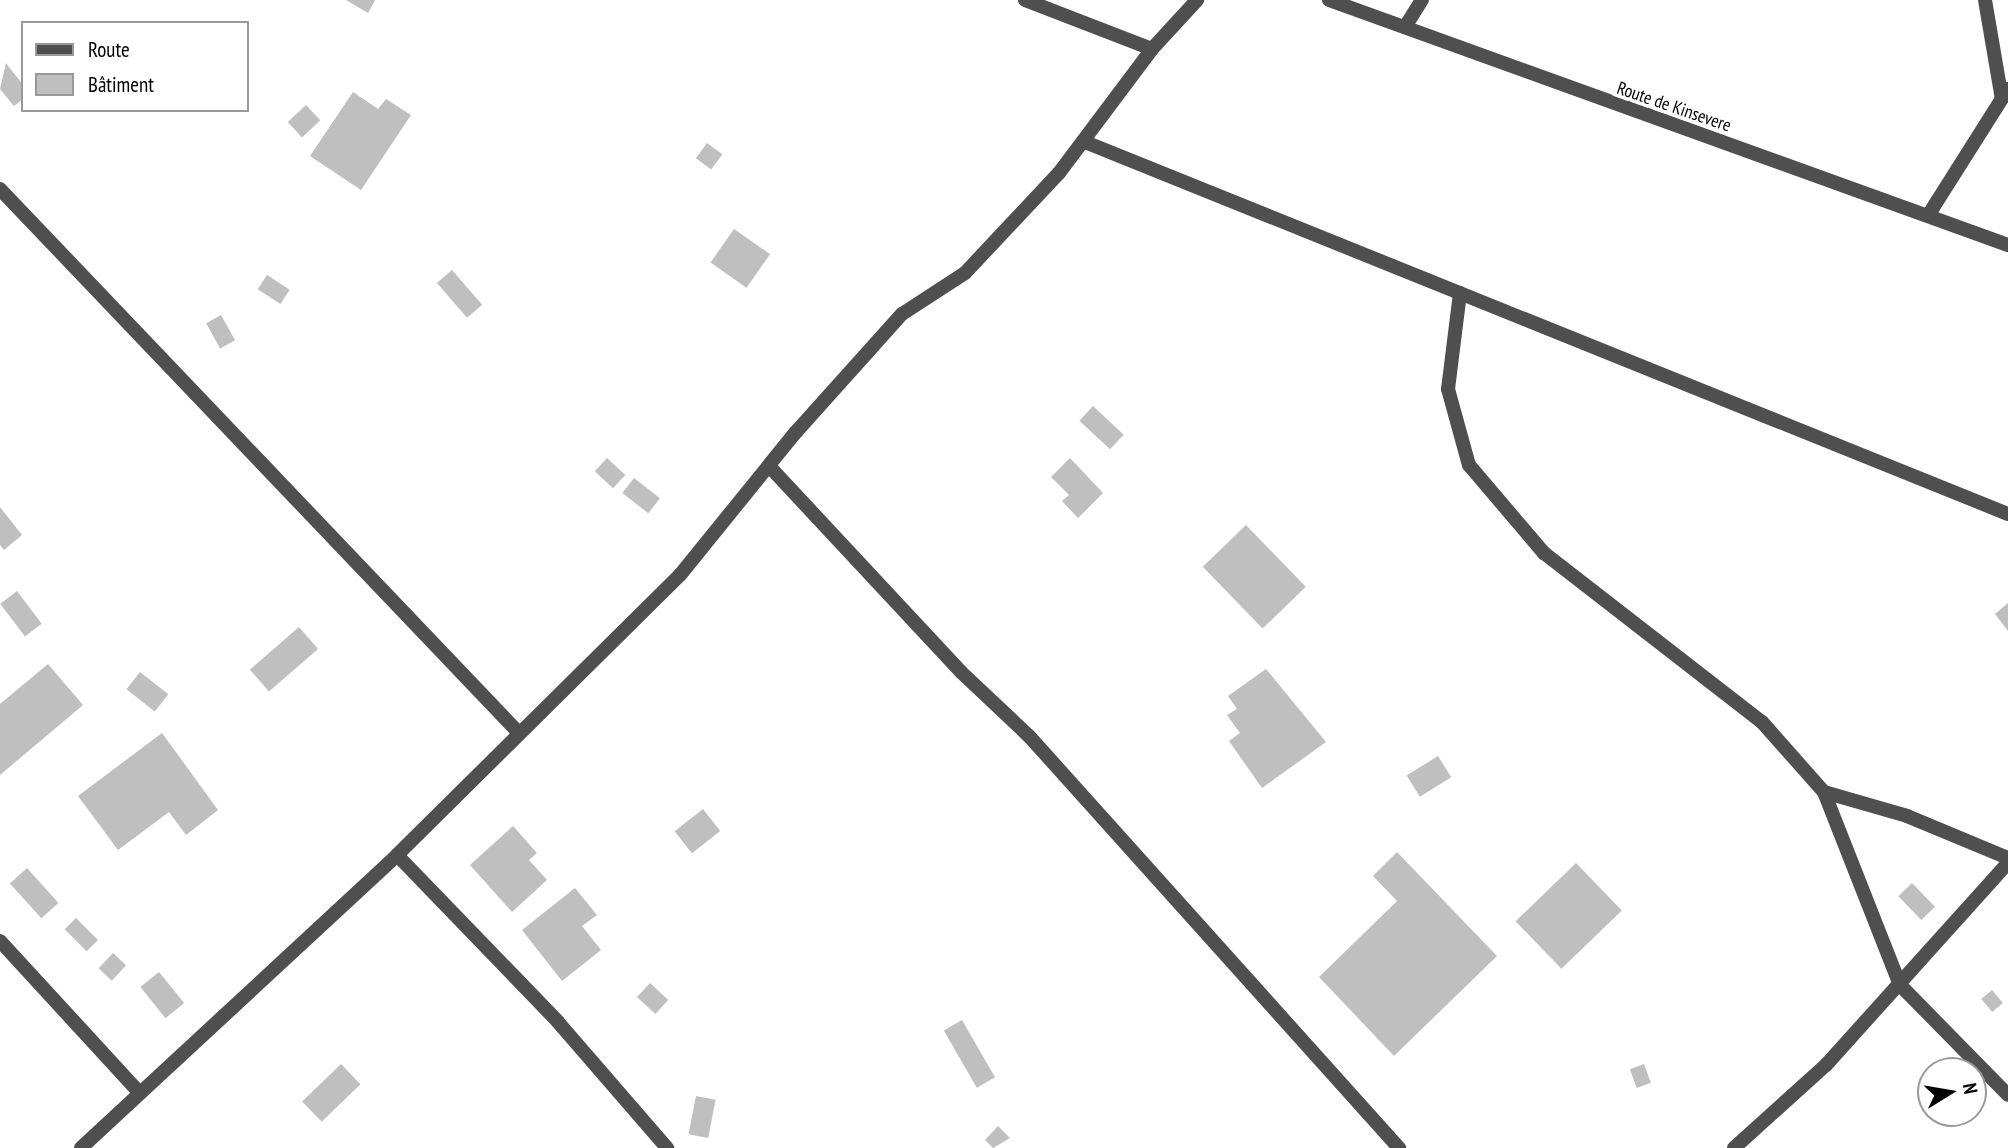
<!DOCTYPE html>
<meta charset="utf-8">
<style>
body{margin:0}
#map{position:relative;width:2008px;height:1148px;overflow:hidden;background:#fff;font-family:"PT Sans Narrow",sans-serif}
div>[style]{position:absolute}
.building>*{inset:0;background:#bfbfbf;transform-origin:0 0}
.minor>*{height:14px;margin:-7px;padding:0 7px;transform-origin:7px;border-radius:7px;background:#4f4f4f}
span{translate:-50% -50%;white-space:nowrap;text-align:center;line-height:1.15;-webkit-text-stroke:7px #fff;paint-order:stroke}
.street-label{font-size:18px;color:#000}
.legend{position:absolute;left:21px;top:21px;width:228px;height:91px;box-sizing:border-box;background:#fff;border:2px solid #999;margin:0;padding:9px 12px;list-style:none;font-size:21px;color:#000}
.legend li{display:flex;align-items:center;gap:14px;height:35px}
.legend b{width:35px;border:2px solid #999}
.north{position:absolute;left:1917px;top:1057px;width:70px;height:70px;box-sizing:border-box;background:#fff;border:2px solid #999;border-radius:50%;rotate:79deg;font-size:19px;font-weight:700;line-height:28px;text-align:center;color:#000}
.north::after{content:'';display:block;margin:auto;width:24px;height:32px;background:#000;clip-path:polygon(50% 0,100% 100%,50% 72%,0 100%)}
</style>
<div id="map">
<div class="building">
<div style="clip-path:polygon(346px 0,375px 0,368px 13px)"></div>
<div style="clip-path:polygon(6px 63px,23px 85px,23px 99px,14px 106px,0 89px)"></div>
<div style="clip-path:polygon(353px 92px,378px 109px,386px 99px,411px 115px,361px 190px,310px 156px)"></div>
<div style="left:306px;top:105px;width:21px;height:25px;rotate:47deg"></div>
<div style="left:707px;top:143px;width:19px;height:19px;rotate:36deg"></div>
<div style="left:734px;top:229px;width:44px;height:41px;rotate:35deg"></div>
<div style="left:452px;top:270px;width:46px;height:20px;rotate:49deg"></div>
<div style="left:267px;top:275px;width:27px;height:17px;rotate:33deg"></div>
<div style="left:221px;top:315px;width:29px;height:17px;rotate:61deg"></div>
<div style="left:1093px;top:406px;width:42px;height:20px;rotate:43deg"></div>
<div style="left:607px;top:458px;width:25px;height:18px;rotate:43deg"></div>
<div style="clip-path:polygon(1070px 458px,1103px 493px,1078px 518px,1062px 501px,1069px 495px,1051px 477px)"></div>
<div style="left:634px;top:478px;width:33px;height:19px;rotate:38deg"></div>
<div style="clip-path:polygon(0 507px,22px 535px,4px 550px,0 545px)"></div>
<div style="left:1246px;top:525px;width:86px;height:60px;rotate:46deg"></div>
<div style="left:17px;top:591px;width:41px;height:21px;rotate:53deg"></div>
<div style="clip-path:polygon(2008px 603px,2008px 631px,1995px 614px)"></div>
<div style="left:299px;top:627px;width:29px;height:65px;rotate:49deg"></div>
<div style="clip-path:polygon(48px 664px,83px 705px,0 775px,0 704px)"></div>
<div style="clip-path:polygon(1266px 669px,1326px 742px,1262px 788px,1229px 741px,1240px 733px,1227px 715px,1237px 709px,1228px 696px)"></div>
<div style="left:140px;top:672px;width:36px;height:22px;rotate:38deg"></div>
<div style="clip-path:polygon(162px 733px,218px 810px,186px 835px,169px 812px,118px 850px,78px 796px)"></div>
<div style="left:1438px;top:756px;width:25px;height:37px;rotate:58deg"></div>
<div style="left:703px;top:809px;width:28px;height:36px;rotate:52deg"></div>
<div style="clip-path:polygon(513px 826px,537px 853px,529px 860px,547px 880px,512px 912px,470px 865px)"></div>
<div style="clip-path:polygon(1397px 852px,1497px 956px,1394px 1056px,1319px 977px,1397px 901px,1373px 876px)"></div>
<div style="left:1576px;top:863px;width:66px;height:84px;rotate:46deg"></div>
<div style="left:27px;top:868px;width:47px;height:23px;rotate:48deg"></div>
<div style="left:1912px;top:883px;width:33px;height:19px;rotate:46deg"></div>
<div style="clip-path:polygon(575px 888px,597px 915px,582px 926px,601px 950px,562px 981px,522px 930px)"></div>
<div style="left:76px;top:918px;width:31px;height:16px;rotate:45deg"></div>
<div style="left:113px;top:953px;width:18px;height:21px;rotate:43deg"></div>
<div style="left:159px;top:972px;width:40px;height:24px;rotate:51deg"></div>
<div style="left:650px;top:983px;width:25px;height:19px;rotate:43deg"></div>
<div style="left:1992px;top:990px;width:17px;height:14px;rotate:50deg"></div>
<div style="left:962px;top:1020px;width:66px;height:21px;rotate:60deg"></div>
<div style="left:341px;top:1064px;width:28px;height:54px;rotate:46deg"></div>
<div style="left:1644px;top:1064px;width:20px;height:15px;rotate:70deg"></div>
<div style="left:696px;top:1096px;width:20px;height:39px;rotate:11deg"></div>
<div style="clip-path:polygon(998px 1126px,1010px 1138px,993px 1148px,985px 1140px)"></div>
</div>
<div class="minor">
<div style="left:1025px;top:0;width:136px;rotate:21.1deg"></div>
<div style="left:1329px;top:0;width:722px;rotate:19.84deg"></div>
<div style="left:1985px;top:0;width:100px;rotate:80.3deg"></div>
<div style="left:1405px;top:27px;width:32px;rotate:-58deg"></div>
<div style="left:1085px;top:142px;width:995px;rotate:21.95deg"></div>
<div style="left:0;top:189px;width:752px;rotate:46.35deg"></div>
<div style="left:1929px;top:214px;width:148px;rotate:-57.7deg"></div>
<div style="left:1460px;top:293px;width:97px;rotate:97.1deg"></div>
<div style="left:1448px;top:389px;width:79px;rotate:74.6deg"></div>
<div style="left:1469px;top:465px;width:116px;rotate:49.6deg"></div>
<div style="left:1544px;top:553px;width:276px;rotate:37.8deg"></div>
<div style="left:1762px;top:722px;width:94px;rotate:48.5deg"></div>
<div style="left:1824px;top:792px;width:207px;rotate:68.5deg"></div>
<div style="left:1900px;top:985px;width:154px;rotate:45.5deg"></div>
<div style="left:769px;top:466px;width:282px;rotate:47deg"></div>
<div style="left:961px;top:672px;width:93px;rotate:43.3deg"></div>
<div style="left:1029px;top:736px;width:554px;rotate:48.07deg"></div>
<div style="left:1824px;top:792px;width:86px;rotate:16.1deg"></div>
<div style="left:1907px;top:816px;width:109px;rotate:22.6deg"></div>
<div style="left:397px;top:855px;width:232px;rotate:46deg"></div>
<div style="left:558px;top:1022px;width:167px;rotate:49.1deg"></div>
<div style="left:0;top:941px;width:204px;rotate:47.4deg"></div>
<div style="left:81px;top:1148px;width:431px;rotate:-42.8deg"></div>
<div style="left:397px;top:855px;width:398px;rotate:-44.7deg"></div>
<div style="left:680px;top:575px;width:184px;rotate:-51deg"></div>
<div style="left:796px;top:432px;width:159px;rotate:-48.1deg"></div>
<div style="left:902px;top:314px;width:75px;rotate:-33.1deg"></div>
<div style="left:965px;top:273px;width:137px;rotate:-46.8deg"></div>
<div style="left:1059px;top:173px;width:155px;rotate:-53.1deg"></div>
<div style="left:1152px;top:49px;width:67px;rotate:-47.4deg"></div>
<div style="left:1734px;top:1148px;width:124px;rotate:-42.1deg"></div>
<div style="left:1826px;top:1065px;width:272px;rotate:-48deg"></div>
</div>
<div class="street-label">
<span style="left:1674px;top:107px;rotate:19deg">Route de Kinsevere</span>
</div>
<ul class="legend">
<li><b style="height:9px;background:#4f4f4f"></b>Route</li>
<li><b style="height:19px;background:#bfbfbf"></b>Bâtiment</li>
</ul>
<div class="north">N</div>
</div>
